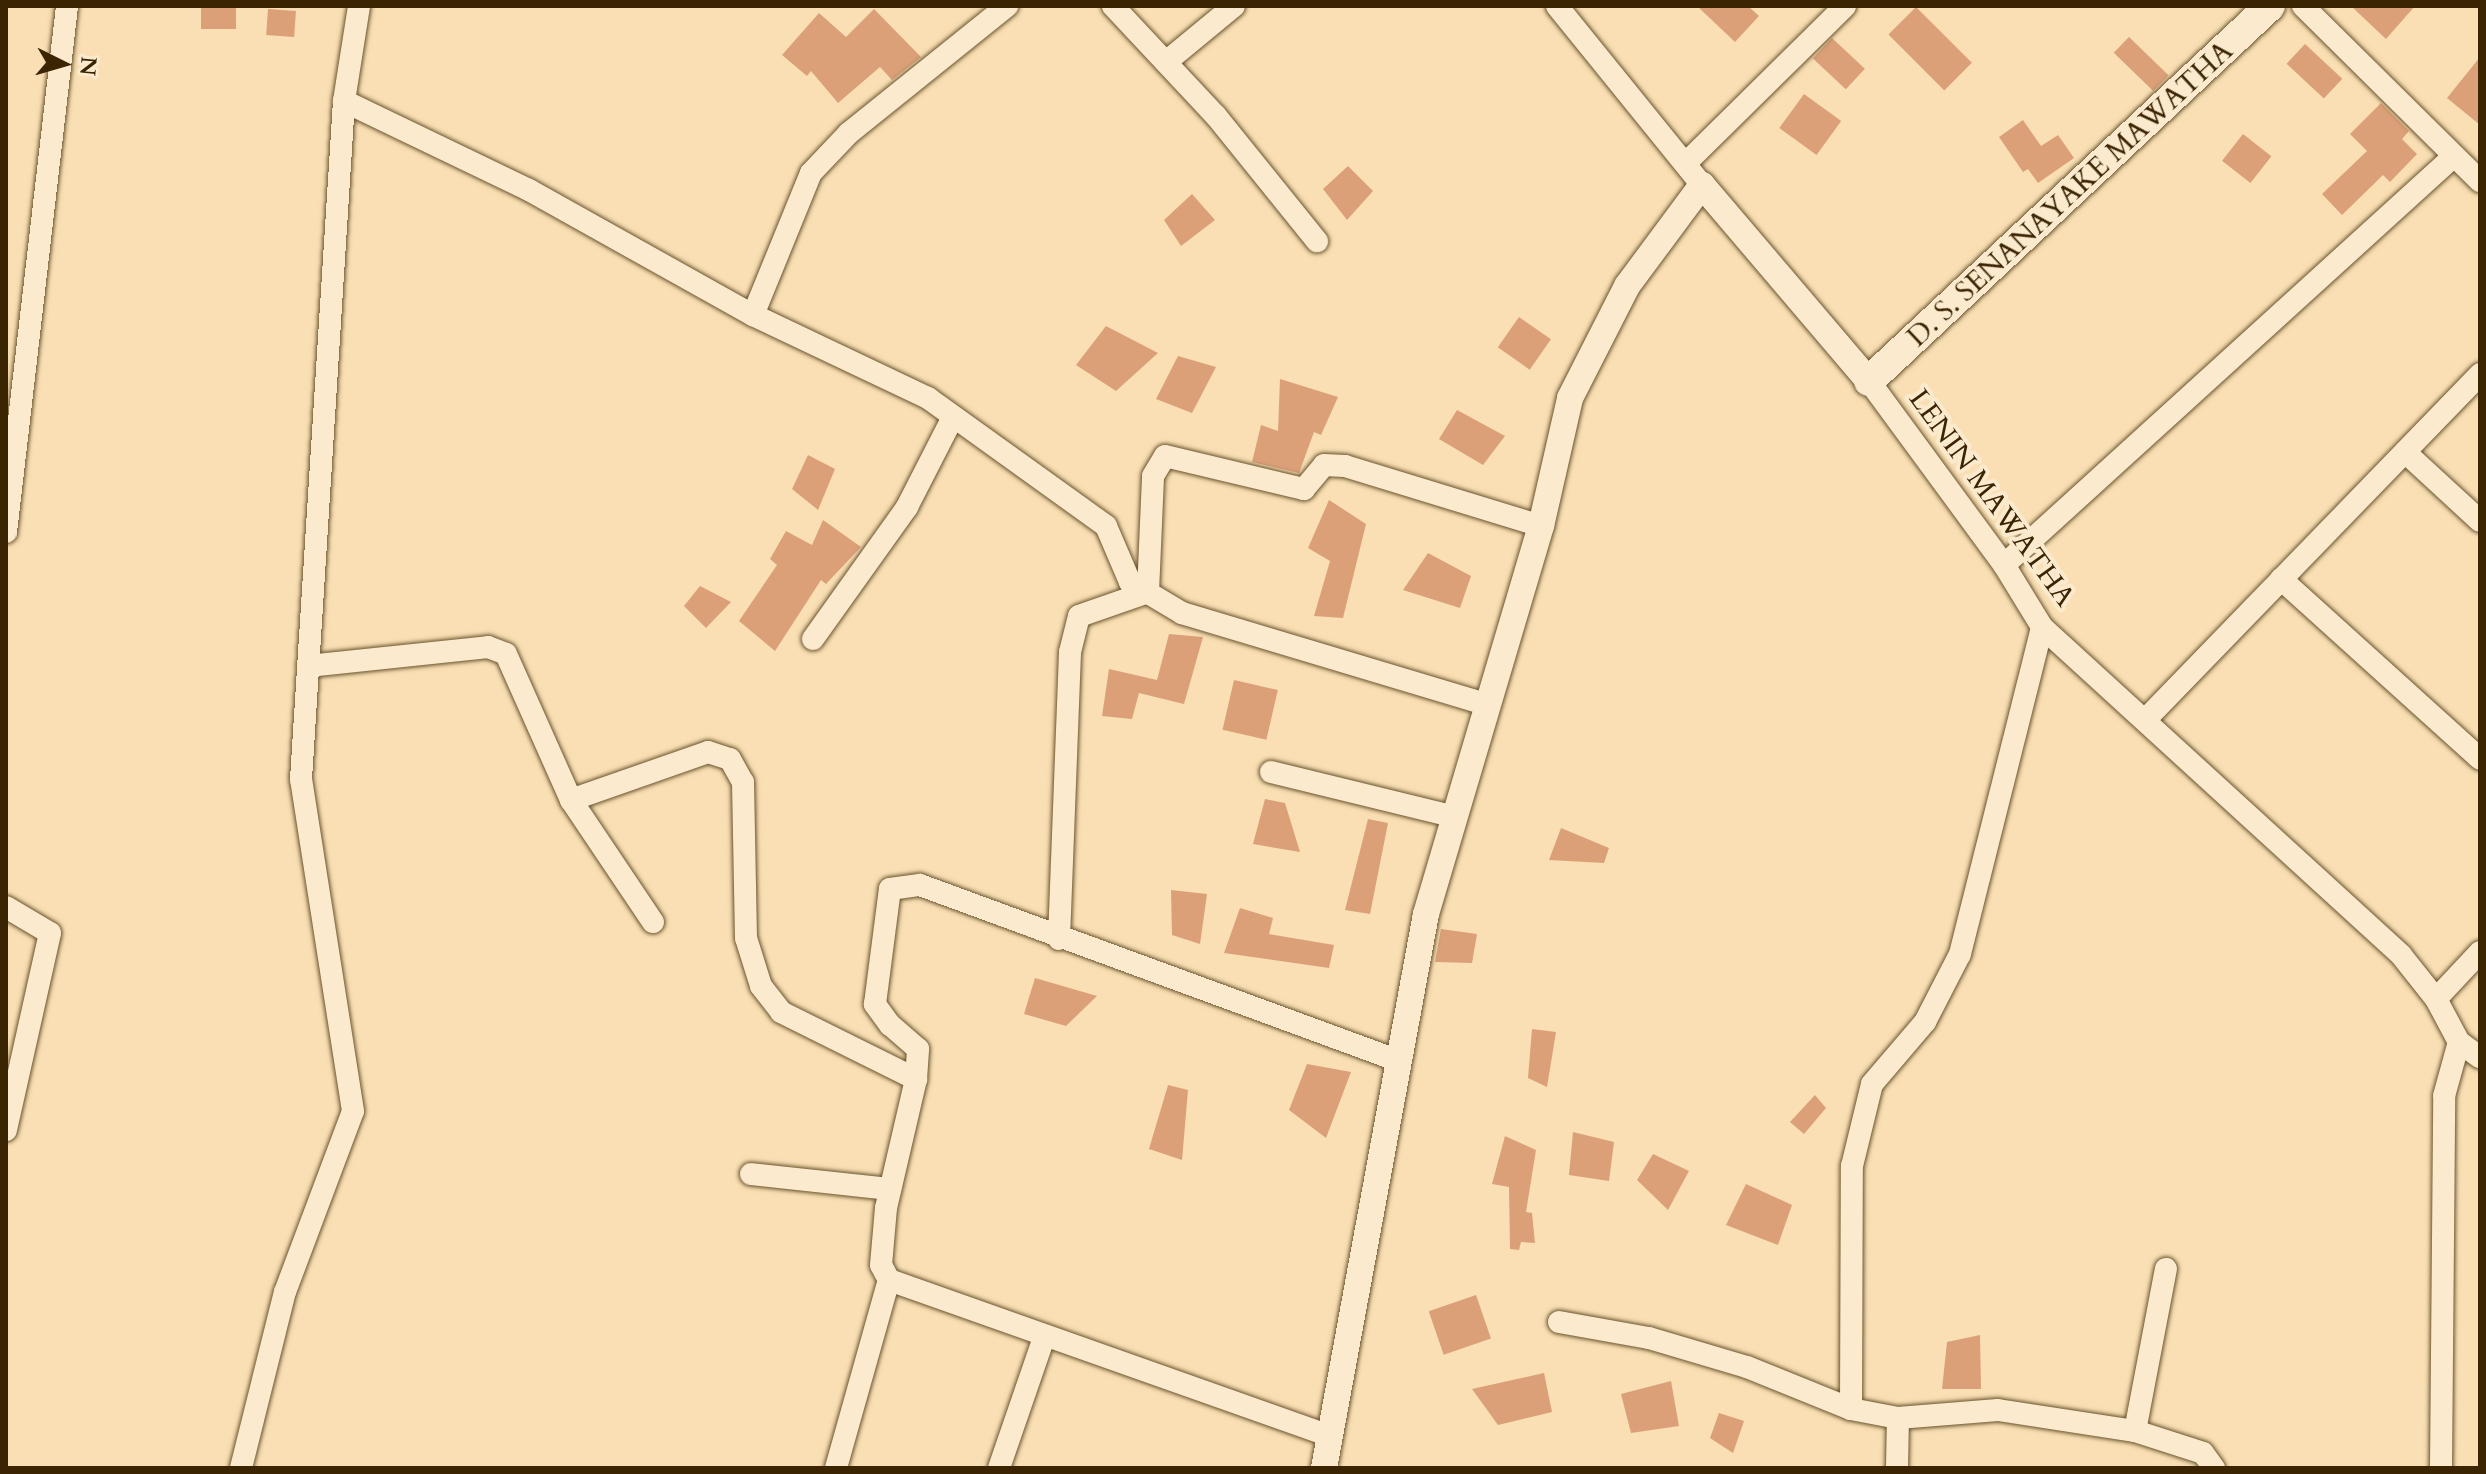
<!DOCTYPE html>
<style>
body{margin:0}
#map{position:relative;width:2486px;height:1474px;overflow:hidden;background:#f9dfb3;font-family:Cardo,serif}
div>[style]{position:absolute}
.building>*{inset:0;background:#dca079;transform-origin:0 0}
.roads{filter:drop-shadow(0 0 2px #6a532e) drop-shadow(0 0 2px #6a532e)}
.minor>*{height:22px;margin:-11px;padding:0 11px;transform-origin:11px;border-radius:11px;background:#fbeace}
.tertiary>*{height:26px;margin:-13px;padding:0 13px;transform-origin:13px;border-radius:13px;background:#fbeace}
.secondary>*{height:30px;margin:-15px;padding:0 15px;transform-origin:15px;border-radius:15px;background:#fbeace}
span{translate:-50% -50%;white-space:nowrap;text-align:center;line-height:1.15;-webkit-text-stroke:8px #fbeace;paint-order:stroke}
.street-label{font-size:28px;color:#3b2402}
.frame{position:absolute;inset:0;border:8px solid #3b2402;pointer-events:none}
.north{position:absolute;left:24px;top:24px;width:80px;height:80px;-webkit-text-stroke:6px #fbeace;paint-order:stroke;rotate:95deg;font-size:22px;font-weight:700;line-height:32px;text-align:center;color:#3b2402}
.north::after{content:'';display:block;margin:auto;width:28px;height:36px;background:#3b2402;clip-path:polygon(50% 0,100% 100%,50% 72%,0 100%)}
</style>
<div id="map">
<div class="building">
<div style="left:201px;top:6px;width:35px;height:23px"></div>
<div style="clip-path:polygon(1697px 6px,1748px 6px,1759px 16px,1735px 42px)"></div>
<div style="clip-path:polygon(2351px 6px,2415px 6px,2386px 39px)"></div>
<div style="left:1916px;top:7px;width:79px;height:39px;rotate:45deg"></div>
<div style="left:268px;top:9px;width:28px;height:26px;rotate:4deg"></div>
<div style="clip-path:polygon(874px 9px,921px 57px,892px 80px,880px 67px,838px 103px,811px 71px,807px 76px,782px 55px,819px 13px,846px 37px)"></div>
<div style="left:2129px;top:37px;width:55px;height:22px;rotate:44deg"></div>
<div style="left:1832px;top:38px;width:45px;height:28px;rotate:43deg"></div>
<div style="left:2305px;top:44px;width:51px;height:27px;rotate:43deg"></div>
<div style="clip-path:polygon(2480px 57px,2480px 125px,2447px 98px)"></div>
<div style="left:1804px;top:94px;width:46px;height:42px;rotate:36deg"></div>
<div style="clip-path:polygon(2381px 103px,2409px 131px,2402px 139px,2417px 154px,2390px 182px,2383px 175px,2342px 215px,2322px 194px,2367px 151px,2350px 134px)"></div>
<div style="clip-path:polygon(2023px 120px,2041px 146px,2058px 135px,2074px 158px,2038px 183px,2028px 169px,2023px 172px,1999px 137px)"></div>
<div style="left:2243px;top:134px;width:36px;height:34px;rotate:38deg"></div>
<div style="clip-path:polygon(1348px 166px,1373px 191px,1347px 220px,1323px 189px)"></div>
<div style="clip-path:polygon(1192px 194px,1215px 220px,1181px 246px,1164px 220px)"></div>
<div style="left:1519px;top:317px;width:39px;height:37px;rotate:35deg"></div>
<div style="clip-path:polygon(1106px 326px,1158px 353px,1116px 391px,1076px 365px)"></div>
<div style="clip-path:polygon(1178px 356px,1216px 367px,1192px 413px,1156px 399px)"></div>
<div style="clip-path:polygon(1280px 379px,1338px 397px,1321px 435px,1314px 432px,1299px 473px,1252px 462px,1261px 425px,1278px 431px)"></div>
<div style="clip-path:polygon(1457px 410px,1505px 436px,1483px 465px,1439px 439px)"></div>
<div style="clip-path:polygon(808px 455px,835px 469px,818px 510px,792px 489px)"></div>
<div style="clip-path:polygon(1329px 500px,1366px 524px,1343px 618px,1314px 616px,1330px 561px,1308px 548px)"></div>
<div style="clip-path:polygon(823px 520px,861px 547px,826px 584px,821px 580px,775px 651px,739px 621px,777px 565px,770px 559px,786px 531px,812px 545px)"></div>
<div style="clip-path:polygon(1428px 553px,1471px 576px,1460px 608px,1403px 590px)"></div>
<div style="clip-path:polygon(700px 586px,731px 602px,706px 628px,684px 606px)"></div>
<div style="clip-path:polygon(1169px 634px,1203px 637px,1184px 704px,1139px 693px,1132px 719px,1102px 716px,1109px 669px,1157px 680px)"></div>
<div style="left:1234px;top:680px;width:45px;height:51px;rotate:13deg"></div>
<div style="clip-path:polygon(1265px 799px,1285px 803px,1300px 852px,1253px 844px)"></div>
<div style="clip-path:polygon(1368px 819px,1388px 823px,1370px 914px,1345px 910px)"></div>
<div style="clip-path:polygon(1561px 828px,1609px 848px,1604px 863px,1549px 860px)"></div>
<div style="clip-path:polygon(1171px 890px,1207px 894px,1200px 944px,1172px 935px)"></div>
<div style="clip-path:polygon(1240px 908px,1273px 918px,1269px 934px,1334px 945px,1329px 968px,1224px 953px)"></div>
<div style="clip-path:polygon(1441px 929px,1477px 934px,1472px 963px,1435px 962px)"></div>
<div style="clip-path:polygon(1035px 978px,1097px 996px,1066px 1026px,1024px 1014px)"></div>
<div style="clip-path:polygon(1532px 1029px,1556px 1032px,1547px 1087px,1528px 1078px)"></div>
<div style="clip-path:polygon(1307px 1064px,1351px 1072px,1326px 1138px,1289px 1110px)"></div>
<div style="clip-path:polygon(1168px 1085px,1188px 1090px,1182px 1160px,1149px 1149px)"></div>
<div style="clip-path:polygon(1815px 1095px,1826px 1108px,1804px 1134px,1790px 1122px)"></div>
<div style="clip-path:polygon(1573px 1132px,1614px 1142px,1609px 1181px,1569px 1175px)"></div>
<div style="clip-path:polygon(1505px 1136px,1536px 1150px,1526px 1212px,1532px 1213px,1535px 1243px,1521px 1242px,1519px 1250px,1510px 1249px,1509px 1187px,1492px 1184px)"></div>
<div style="clip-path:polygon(1653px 1154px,1689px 1171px,1668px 1210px,1637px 1180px)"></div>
<div style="clip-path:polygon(1746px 1184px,1792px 1205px,1778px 1245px,1726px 1225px)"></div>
<div style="left:1476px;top:1295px;width:46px;height:50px;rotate:71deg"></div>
<div style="clip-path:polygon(1980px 1335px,1981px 1389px,1942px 1389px,1947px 1342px)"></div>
<div style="clip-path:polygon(1544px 1373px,1552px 1412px,1498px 1425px,1472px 1389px)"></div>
<div style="clip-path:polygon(1671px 1381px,1679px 1426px,1631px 1433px,1621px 1394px)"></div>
<div style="clip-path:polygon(1719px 1413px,1744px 1421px,1733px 1453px,1710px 1438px)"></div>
</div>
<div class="roads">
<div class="minor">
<div style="left:1113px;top:6px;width:151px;rotate:46.9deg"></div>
<div style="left:1216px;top:116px;width:161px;rotate:51.1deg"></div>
<div style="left:1557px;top:6px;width:230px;rotate:51deg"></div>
<div style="left:2303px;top:6px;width:249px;rotate:44.7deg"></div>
<div style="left:1166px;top:62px;width:88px;rotate:-39.5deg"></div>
<div style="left:344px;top:101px;width:205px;rotate:25.7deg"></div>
<div style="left:529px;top:190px;width:257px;rotate:29.2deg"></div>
<div style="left:753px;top:315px;width:194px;rotate:25.4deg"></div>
<div style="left:928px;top:398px;width:219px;rotate:35.7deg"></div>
<div style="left:1106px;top:526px;width:61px;rotate:66.8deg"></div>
<div style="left:1130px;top:582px;width:61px;rotate:30.8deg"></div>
<div style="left:1182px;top:613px;width:320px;rotate:16.7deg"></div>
<div style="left:1687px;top:162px;width:222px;rotate:-44.6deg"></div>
<div style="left:753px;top:315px;width:153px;rotate:-67.8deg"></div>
<div style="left:811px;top:173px;width:55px;rotate:-46.5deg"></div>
<div style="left:849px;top:133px;width:203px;rotate:-38.8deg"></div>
<div style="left:1869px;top:381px;width:228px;rotate:53.7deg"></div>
<div style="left:2004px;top:565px;width:73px;rotate:58.5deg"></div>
<div style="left:2042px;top:627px;width:486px;rotate:42.4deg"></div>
<div style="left:2401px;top:955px;width:56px;rotate:51.5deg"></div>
<div style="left:2436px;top:999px;width:49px;rotate:61.9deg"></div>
<div style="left:2459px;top:1042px;width:26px;rotate:36deg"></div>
<div style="left:2405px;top:452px;width:102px;rotate:42.6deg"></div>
<div style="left:6px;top:532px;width:530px;rotate:-83.38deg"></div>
<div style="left:2004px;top:565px;width:608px;rotate:-42.27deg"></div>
<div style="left:2281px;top:579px;width:268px;rotate:42.1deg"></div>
<div style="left:813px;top:639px;width:162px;rotate:-54.5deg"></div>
<div style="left:907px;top:507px;width:101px;rotate:-62.9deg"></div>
<div style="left:308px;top:666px;width:181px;rotate:-6deg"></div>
<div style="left:488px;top:647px;width:19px;rotate:21deg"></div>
<div style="left:506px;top:654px;width:160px;rotate:66deg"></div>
<div style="left:571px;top:800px;width:147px;rotate:56.1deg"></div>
<div style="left:2147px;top:718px;width:479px;rotate:-45.9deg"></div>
<div style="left:1271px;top:772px;width:189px;rotate:13.7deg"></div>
<div style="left:571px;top:800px;width:145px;rotate:-19.3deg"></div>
<div style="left:708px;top:752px;width:23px;rotate:18deg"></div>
<div style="left:730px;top:759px;width:26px;rotate:61deg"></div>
<div style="left:743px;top:782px;width:156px;rotate:88.9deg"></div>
<div style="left:746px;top:938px;width:50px;rotate:72.6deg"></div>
<div style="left:761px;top:986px;width:33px;rotate:52deg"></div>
<div style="left:781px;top:1012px;width:151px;rotate:26.4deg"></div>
<div style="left:6px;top:907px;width:51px;rotate:30.6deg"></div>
<div style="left:50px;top:933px;width:202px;rotate:102.6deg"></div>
<div style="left:1059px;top:939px;width:287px;rotate:-87.8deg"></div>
<div style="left:1070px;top:652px;width:37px;rotate:-76deg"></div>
<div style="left:1079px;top:616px;width:73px;rotate:-19.2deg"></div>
<div style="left:1148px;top:592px;width:116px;rotate:-87.5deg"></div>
<div style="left:1153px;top:476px;width:23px;rotate:-59deg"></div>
<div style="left:1165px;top:456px;width:143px;rotate:13.4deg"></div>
<div style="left:1304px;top:489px;width:31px;rotate:-50deg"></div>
<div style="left:1324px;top:465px;width:21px;rotate:3deg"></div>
<div style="left:1345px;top:466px;width:205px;rotate:17deg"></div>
<div style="left:2436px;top:999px;width:64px;rotate:-46.9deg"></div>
<div style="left:751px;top:1174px;width:140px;rotate:6.2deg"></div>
<div style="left:1559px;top:1322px;width:91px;rotate:10.1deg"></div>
<div style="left:1649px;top:1338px;width:102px;rotate:16.5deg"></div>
<div style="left:1747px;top:1367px;width:112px;rotate:22deg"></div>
<div style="left:1898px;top:1418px;width:100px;rotate:-4.6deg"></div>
<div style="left:1998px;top:1410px;width:139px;rotate:8.7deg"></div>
<div style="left:2135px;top:1431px;width:71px;rotate:17.9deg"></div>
<div style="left:2203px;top:1453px;width:19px;rotate:54deg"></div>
<div style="left:2135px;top:1431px;width:165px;rotate:-79.2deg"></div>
<div style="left:1330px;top:1436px;width:468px;rotate:-160.5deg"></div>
<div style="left:889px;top:1280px;width:17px;rotate:-118deg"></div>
<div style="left:881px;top:1265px;width:57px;rotate:-85deg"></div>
<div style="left:886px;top:1208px;width:132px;rotate:-76.9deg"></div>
<div style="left:916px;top:1079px;width:30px;rotate:-86deg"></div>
<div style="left:918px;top:1049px;width:37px;rotate:-139deg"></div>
<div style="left:890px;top:1025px;width:26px;rotate:-126deg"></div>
<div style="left:875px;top:1004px;width:116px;rotate:-82.6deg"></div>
<div style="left:890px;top:889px;width:30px;rotate:-8deg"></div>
<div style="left:920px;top:885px;width:510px;rotate:20.17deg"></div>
<div style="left:241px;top:1468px;width:181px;rotate:-76deg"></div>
<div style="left:285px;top:1292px;width:193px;rotate:-69.4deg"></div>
<div style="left:353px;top:1111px;width:336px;rotate:-98.9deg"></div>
<div style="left:301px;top:779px;width:679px;rotate:-86.37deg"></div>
<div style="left:344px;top:101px;width:96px;rotate:-81deg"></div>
<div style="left:836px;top:1468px;width:195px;rotate:-74.3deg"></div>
<div style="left:999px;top:1468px;width:139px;rotate:-71deg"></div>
<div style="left:1897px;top:1468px;width:50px;rotate:-88.9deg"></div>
<div style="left:1898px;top:1418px;width:48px;rotate:-169.2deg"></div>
<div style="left:1851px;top:1409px;width:243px;rotate:-89.8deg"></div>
<div style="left:1852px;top:1166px;width:84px;rotate:-76.3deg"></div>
<div style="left:1872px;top:1084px;width:82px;rotate:-49.5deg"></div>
<div style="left:1925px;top:1022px;width:76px;rotate:-62.8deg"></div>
<div style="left:1960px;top:954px;width:337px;rotate:-75.9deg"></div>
<div style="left:2441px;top:1468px;width:372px;rotate:-89.5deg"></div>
<div style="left:2444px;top:1096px;width:56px;rotate:-74.5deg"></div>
</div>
<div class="tertiary">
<div style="left:1324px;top:1468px;width:563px;rotate:-79.57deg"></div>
<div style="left:1426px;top:914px;width:405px;rotate:-73.5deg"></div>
<div style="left:1541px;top:526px;width:131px;rotate:-77.2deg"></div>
<div style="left:1570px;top:398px;width:126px;rotate:-63deg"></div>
<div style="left:1627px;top:286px;width:126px;rotate:-53.4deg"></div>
<div style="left:1702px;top:185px;width:257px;rotate:49.6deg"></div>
</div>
<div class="secondary">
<div style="left:1869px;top:381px;width:549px;rotate:-43.08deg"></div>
</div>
</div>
<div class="street-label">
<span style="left:2070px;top:194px;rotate:-43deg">D. S. SENANAYAKE MAWATHA</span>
<span style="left:1992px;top:498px;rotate:54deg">LENIN MAWATHA</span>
</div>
<div class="frame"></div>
<div class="north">N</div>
</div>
